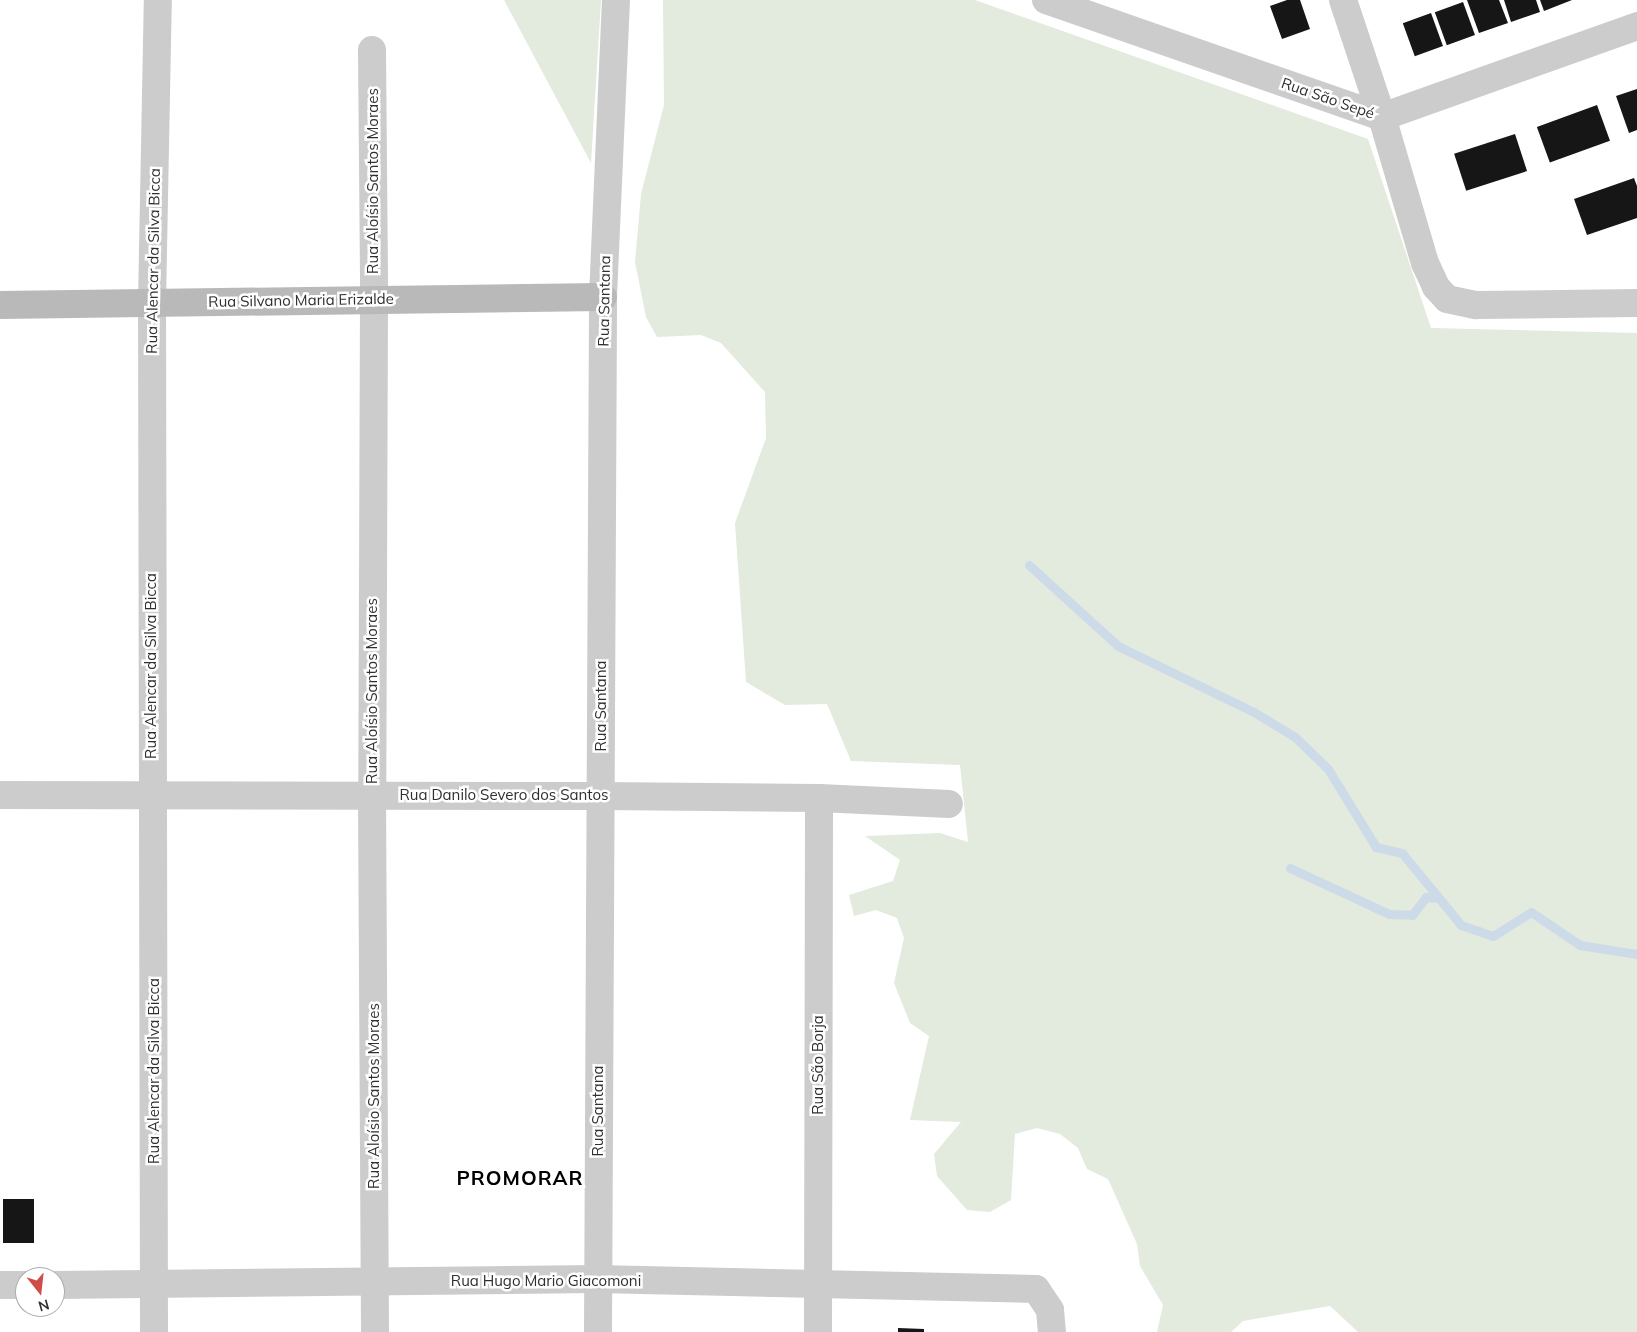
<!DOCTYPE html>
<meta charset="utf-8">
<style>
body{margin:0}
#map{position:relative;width:1637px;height:1332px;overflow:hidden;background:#fff;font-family:Mulish,sans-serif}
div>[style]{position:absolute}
.green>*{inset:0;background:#e3eade}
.stream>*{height:9px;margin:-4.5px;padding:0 4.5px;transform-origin:4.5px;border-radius:4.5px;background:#cddae8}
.building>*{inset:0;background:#161616;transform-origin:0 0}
.street>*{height:28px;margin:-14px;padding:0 14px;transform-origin:14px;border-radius:14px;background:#ccc}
.secondary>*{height:28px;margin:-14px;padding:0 14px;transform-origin:14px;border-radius:14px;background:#b9b9b9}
span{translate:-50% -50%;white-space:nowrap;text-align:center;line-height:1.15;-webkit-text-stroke:5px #fff;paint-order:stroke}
.street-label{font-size:15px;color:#2f2f2f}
.district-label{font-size:20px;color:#000;font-weight:700;letter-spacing:1px}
.north{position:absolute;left:15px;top:1267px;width:50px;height:50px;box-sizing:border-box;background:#fff;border:1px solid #acacac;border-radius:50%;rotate:164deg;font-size:14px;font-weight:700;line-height:20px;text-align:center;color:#2f2f2f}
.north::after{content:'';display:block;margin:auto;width:18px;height:22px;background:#d04c46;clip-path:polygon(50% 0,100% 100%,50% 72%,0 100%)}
</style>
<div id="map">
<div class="green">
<div style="clip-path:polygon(504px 0,601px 0,591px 163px)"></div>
<div style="clip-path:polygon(663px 0,975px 0,1368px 139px,1431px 328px,1637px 333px,1637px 1332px,1358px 1332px,1330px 1306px,1243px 1321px,1231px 1332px,1157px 1332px,1163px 1305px,1140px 1266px,1137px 1244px,1108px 1179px,1087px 1169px,1078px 1148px,1060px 1134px,1037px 1128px,1015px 1134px,1011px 1200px,990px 1212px,967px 1210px,937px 1176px,934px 1154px,961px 1122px,910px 1120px,929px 1036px,910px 1023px,894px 983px,904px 938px,897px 918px,876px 910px,854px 916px,849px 895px,893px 881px,900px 860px,865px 836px,940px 833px,968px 842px,960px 765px,851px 761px,827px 704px,785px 705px,746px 682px,735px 523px,766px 438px,765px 392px,721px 343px,701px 335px,657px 337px,646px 317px,635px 262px,641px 194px,664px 105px)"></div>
</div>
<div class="stream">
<div style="left:1029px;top:565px;width:120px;rotate:42.3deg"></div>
<div style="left:1118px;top:646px;width:151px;rotate:25.9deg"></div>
<div style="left:1254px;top:712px;width:48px;rotate:31.4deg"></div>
<div style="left:1295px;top:737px;width:46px;rotate:44.1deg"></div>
<div style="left:1328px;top:769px;width:92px;rotate:58.4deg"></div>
<div style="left:1376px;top:847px;width:27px;rotate:13deg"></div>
<div style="left:1402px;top:853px;width:93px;rotate:50.7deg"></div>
<div style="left:1461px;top:925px;width:34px;rotate:19deg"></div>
<div style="left:1493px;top:936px;width:45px;rotate:-32.3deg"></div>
<div style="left:1531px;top:912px;width:59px;rotate:34deg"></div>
<div style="left:1580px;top:945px;width:58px;rotate:9deg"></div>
<div style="left:1290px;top:868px;width:109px;rotate:24.9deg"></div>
<div style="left:1389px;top:914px;width:23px;rotate:2deg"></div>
<div style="left:1412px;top:915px;width:23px;rotate:-52deg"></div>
<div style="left:1426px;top:897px;width:12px;rotate:5deg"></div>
</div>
<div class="building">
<div style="clip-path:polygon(1287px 0,1300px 0,1310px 29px,1282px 39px,1270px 6px)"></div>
<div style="clip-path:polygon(1467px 0,1499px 0,1508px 23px,1479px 33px)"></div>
<div style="clip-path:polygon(1504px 0,1536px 0,1540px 12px,1511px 22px)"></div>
<div style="clip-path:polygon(1540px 0,1572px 0,1544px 11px)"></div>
<div style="left:1463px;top:2px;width:35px;height:30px;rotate:70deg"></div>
<div style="left:1431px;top:13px;width:35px;height:30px;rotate:70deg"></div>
<div style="clip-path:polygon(1637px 89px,1637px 130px,1629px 133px,1616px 96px)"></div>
<div style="left:1597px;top:105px;width:38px;height:64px;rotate:70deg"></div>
<div style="left:1515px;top:134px;width:39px;height:64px;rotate:72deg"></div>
<div style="clip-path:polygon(1634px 178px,1637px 186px,1637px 218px,1587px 235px,1574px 199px)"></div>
<div style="left:3px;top:1199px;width:31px;height:44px"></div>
<div style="clip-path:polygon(898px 1328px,924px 1329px,924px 1332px,898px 1332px)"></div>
</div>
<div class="street">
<div style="left:1046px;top:0;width:356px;rotate:19.2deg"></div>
<div style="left:1382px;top:117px;width:271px;rotate:-19.6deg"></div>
<div style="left:1343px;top:0;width:123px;rotate:71.6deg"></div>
<div style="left:1382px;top:117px;width:152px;rotate:73.6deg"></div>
<div style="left:1425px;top:263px;width:26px;rotate:65deg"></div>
<div style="left:1436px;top:287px;width:16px;rotate:47deg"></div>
<div style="left:1447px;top:299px;width:30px;rotate:12deg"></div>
<div style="left:1476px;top:305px;width:161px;rotate:-0.7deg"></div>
<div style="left:372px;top:50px;width:249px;rotate:89.5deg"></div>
<div style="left:374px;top:299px;width:496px;rotate:90.2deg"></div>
<div style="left:372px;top:795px;width:537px;rotate:89.68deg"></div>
<div style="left:0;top:795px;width:600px;rotate:0.1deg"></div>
<div style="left:600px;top:796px;width:219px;rotate:0.5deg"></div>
<div style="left:819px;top:798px;width:130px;rotate:2.6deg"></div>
<div style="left:0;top:1285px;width:25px"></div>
<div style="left:55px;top:1285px;width:542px;rotate:-0.63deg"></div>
<div style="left:597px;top:1279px;width:439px;rotate:1.3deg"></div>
<div style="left:1036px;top:1289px;width:25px;rotate:56deg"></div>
<div style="left:1050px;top:1310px;width:22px;rotate:85deg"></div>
<div style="left:154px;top:1332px;width:1029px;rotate:-90.11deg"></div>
<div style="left:152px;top:303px;width:303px;rotate:-88.9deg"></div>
<div style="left:598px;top:1332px;width:1035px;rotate:-89.72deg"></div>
<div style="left:603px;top:297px;width:297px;rotate:-87.5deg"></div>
<div style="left:818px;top:1332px;width:534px;rotate:-89.89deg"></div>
</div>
<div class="secondary">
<div style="left:0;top:305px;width:603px;rotate:-0.76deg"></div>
</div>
<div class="street-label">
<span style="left:1328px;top:98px;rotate:19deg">Rua São Sepé</span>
<span style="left:373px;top:181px;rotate:-90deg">Rua Aloísio Santos Moraes</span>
<span style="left:153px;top:261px;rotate:-89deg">Rua Alencar da Silva Bicca</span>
<span style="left:301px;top:300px;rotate:-1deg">Rua Silvano Maria Erizalde</span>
<span style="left:604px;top:301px;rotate:-89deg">Rua Santana</span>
<span style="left:151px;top:666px;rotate:-90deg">Rua Alencar da Silva Bicca</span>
<span style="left:372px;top:691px;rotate:-90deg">Rua Aloísio Santos Moraes</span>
<span style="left:601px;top:706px;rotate:-90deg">Rua Santana</span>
<span style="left:504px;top:795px">Rua Danilo Severo dos Santos</span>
<span style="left:818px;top:1065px;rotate:-90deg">Rua São Borja</span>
<span style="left:154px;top:1071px;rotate:-90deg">Rua Alencar da Silva Bicca</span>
<span style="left:374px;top:1096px;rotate:-90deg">Rua Aloísio Santos Moraes</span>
<span style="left:598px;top:1111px;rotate:-90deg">Rua Santana</span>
<span style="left:546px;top:1281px">Rua Hugo Mario Giacomoni</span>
</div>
<div class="district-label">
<span style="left:520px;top:1177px">PROMORAR</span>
</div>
<div class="north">N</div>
</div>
